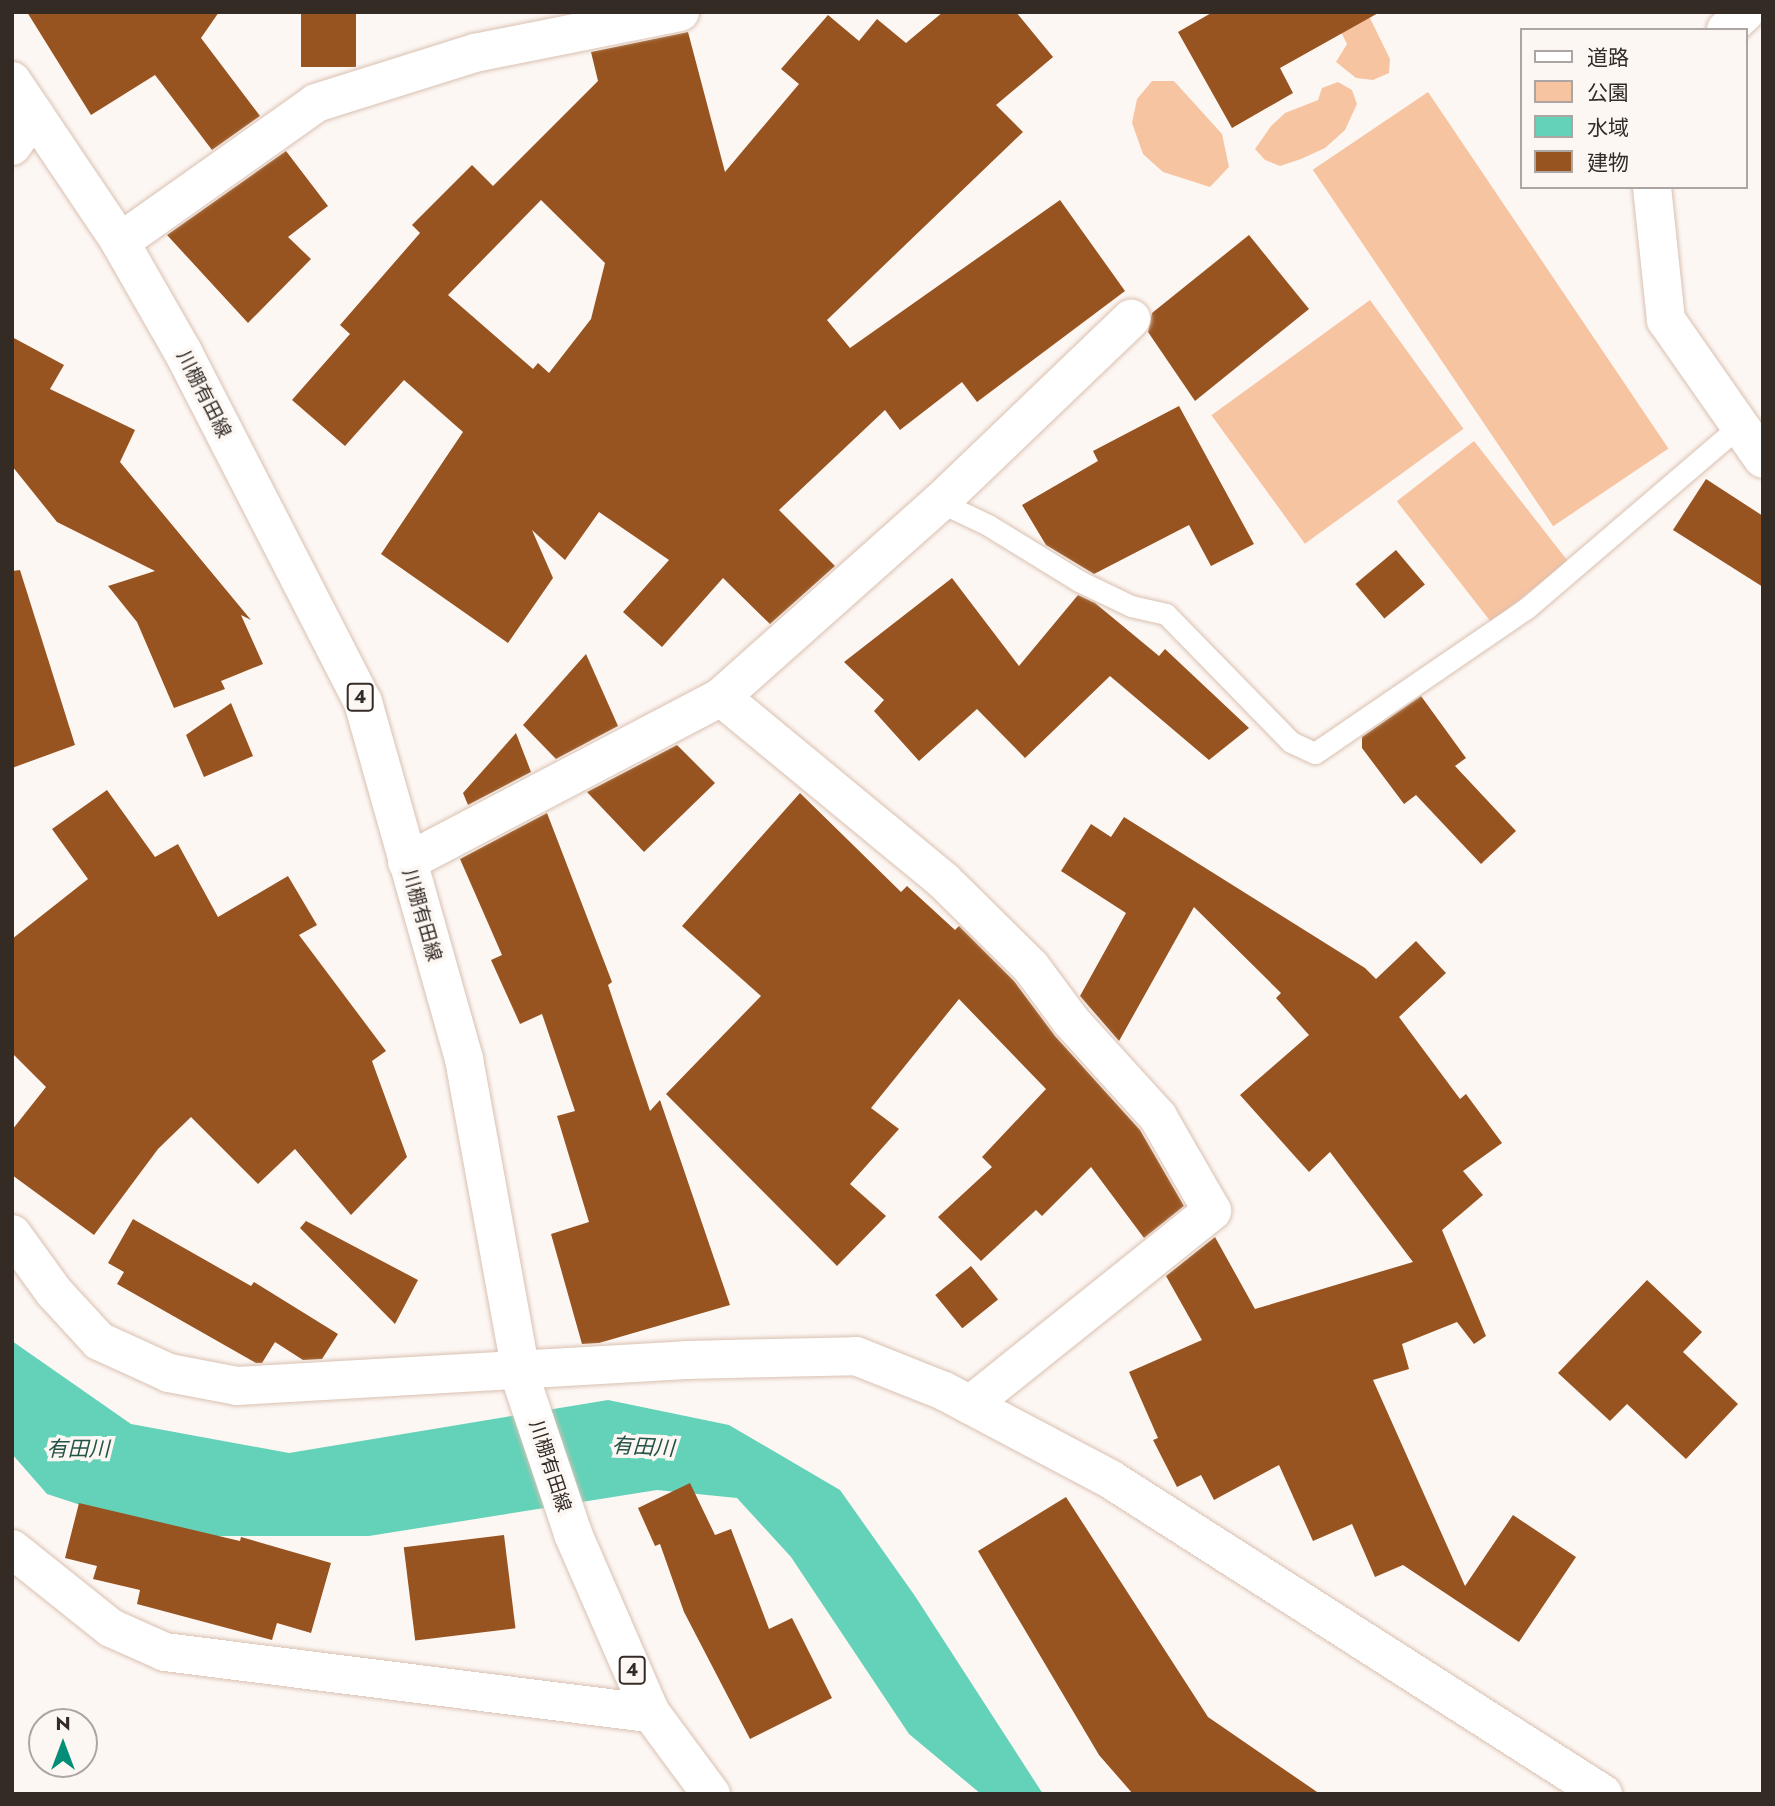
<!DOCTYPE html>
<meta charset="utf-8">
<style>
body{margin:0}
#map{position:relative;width:1775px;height:1806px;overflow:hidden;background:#fdf7f4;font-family:Jost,"Noto Sans JP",sans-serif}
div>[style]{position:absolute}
.green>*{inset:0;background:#f7c4a2;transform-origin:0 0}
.water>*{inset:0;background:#64d2b8}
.building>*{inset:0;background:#975420;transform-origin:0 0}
.roads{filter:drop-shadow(0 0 2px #d9c1b1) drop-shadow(0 0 2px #d9c1b1)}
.lane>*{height:21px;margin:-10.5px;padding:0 10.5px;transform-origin:10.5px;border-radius:10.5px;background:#fff}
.street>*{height:38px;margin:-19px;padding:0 19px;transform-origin:19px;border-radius:19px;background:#fff}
.primary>*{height:38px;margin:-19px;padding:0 19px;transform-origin:19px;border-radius:19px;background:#fff}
span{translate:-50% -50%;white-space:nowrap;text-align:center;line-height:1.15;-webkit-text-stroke:7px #fdf7f4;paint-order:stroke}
.shield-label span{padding:2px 5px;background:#fdf7f4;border:2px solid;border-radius:5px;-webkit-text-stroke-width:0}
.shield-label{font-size:18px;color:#342b25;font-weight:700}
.street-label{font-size:19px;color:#342b25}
.water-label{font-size:21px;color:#235247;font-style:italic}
.frame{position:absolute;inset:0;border:14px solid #342b25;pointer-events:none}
.legend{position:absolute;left:1520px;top:28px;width:228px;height:161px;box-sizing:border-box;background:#fdf7f4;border:2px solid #ada5a1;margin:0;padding:9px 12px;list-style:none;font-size:21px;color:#342b25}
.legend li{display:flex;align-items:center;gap:14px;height:35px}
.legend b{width:35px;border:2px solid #ada5a1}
.north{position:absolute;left:28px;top:1708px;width:70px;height:70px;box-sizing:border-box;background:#fdf7f4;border:2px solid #ada5a1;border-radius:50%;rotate:0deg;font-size:19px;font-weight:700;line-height:28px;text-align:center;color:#342b25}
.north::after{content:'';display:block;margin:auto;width:24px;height:32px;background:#058e77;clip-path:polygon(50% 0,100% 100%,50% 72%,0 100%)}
</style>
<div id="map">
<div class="green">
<div style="clip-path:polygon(1367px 12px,1390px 59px,1389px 73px,1373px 80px,1356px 78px,1336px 62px,1347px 44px,1333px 16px)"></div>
<div style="clip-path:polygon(1152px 81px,1174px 81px,1222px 134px,1229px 167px,1210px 187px,1163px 172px,1143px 154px,1132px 123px,1137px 99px)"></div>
<div style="clip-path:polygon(1338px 82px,1352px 90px,1357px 104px,1345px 130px,1325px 148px,1301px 159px,1280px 166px,1265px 160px,1255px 149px,1271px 126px,1285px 113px,1318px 100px,1322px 88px)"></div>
<div style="left:1428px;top:92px;width:430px;height:139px;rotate:56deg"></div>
<div style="left:1370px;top:300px;width:159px;height:196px;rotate:54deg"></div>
<div style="left:1474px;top:441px;width:153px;height:98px;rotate:52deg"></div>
</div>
<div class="water">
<div style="clip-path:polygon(12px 1341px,131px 1424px,289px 1453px,608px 1400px,729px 1425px,840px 1490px,915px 1596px,1043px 1794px,981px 1794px,909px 1734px,791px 1557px,737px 1498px,657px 1490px,369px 1536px,175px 1536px,47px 1494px,12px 1454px)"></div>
</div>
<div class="building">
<div style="clip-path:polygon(27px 12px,219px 12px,201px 38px,260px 116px,212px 150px,155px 75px,91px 115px)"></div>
<div style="left:301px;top:12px;width:55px;height:55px"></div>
<div style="clip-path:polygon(evenodd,943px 12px,1016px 12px,1053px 57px,996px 105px,1023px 132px,827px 320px,850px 348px,1060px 200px,1125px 291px,977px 402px,962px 382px,900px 430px,885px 410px,779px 510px,835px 566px,770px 624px,723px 578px,662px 647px,623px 612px,669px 560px,599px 512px,565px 560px,532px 530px,553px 578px,508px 643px,381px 554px,463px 432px,404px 380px,345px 446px,292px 400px,350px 334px,340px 325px,420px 233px,412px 225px,472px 165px,493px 186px,598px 81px,591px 52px,688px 32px,725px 172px,799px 84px,781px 69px,828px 15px,859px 41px,877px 19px,906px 43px,943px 12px,541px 200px,605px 263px,591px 319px,549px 373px,538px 363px,533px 369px,448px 295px,541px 200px)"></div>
<div style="clip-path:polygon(1213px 12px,1380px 12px,1280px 68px,1293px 93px,1232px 128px,1178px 32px)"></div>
<div style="clip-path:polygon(286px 151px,328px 206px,288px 237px,311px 259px,248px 323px,167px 235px)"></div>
<div style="clip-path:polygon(1249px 235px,1309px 309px,1195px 401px,1148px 332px,1152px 313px)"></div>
<div style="clip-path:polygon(12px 337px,64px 365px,50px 389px,135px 430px,120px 462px,251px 620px,241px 615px,263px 664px,221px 681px,225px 689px,174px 708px,137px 622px,108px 586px,155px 571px,57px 522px,12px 466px)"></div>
<div style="clip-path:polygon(1179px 406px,1254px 544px,1211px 566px,1189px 525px,1094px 574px,1046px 545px,1022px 505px,1098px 461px,1093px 451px)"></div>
<div style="clip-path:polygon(1706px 479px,1763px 516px,1763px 587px,1673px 530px)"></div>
<div style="left:1396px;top:550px;width:45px;height:53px;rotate:50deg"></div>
<div style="clip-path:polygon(20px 570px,75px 745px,12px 768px,12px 571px)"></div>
<div style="clip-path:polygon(952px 578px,1019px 666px,1078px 595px,1095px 603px,1159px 656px,1165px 649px,1249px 728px,1209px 760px,1110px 676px,1025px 758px,977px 709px,919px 761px,874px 711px,884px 700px,844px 662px)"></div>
<div style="clip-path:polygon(586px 654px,618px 726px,556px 759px,523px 725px)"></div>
<div style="clip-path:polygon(1421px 696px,1466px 758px,1455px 766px,1516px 831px,1481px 864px,1416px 795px,1404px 804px,1362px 748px,1362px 737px)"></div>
<div style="clip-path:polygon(231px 703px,253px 756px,204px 777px,186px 735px)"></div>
<div style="clip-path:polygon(516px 733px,531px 772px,468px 805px,463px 793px)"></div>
<div style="clip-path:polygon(677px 745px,715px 783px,644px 852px,587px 792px)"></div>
<div style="clip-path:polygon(107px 790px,155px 857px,178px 844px,218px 917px,288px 876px,317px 925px,299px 935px,386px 1051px,372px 1061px,407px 1157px,351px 1215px,295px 1149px,258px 1184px,191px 1117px,158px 1149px,94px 1235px,12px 1175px,12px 1130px,46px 1087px,12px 1053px,12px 939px,88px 879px,52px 829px)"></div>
<div style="clip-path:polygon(800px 793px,901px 892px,907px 886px,955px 930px,959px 926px,1014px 981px,1055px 1036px,1140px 1130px,1184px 1206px,1144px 1238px,1091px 1167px,1042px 1216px,1036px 1210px,981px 1261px,938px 1217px,992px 1167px,982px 1157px,1046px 1089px,959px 999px,871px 1108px,899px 1129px,850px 1184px,886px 1216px,837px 1266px,666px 1094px,761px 996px,682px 926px)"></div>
<div style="clip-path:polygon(547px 813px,612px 982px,608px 985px,650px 1111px,660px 1100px,730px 1305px,599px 1343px,582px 1344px,551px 1234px,589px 1222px,557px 1116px,575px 1111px,542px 1014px,520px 1024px,491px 960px,502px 955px,460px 859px)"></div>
<div style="clip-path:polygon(1124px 817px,1365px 968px,1376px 979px,1416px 941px,1446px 973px,1399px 1017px,1460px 1099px,1466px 1094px,1502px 1143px,1463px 1171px,1483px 1195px,1442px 1230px,1486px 1336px,1474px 1344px,1457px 1322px,1402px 1344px,1409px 1369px,1373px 1380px,1465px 1586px,1513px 1515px,1576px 1557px,1519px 1642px,1403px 1565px,1375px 1577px,1352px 1524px,1313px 1541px,1279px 1465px,1214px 1500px,1201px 1475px,1177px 1487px,1153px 1440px,1158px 1438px,1129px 1372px,1202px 1340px,1166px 1276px,1215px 1237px,1255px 1309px,1413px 1262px,1330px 1152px,1309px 1172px,1240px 1095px,1309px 1035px,1276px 998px,1281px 993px,1194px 907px,1119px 1041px,1080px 996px,1126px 913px,1061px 871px,1091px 824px,1111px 837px)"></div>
<div style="clip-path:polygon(133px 1219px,251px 1286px,254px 1282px,338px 1334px,322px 1359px,303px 1360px,275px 1342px,262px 1363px,256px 1363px,117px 1284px,124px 1272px,108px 1263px)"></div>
<div style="clip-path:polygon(306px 1221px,418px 1280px,395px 1324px,300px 1228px)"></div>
<div style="left:971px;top:1266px;width:43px;height:46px;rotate:51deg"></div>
<div style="clip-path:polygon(1647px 1280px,1702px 1332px,1683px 1352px,1738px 1404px,1686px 1459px,1627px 1404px,1610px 1421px,1558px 1373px)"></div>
<div style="clip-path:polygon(690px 1483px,715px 1535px,731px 1529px,769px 1629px,792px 1618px,832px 1698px,750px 1739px,684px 1612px,660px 1544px,655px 1546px,638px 1508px)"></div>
<div style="clip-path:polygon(1066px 1497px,1208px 1717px,1320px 1794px,1133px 1794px,1099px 1755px,978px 1551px)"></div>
<div style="clip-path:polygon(79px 1503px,240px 1541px,241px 1537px,331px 1563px,311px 1633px,277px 1623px,272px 1640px,137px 1604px,140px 1590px,93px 1579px,97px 1566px,65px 1558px)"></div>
<div style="left:504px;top:1535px;width:94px;height:101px;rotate:83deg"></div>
</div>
<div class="roads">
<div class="lane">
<div style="left:940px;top:502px;width:53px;rotate:25.6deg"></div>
<div style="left:988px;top:525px;width:107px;rotate:31.6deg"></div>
<div style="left:1079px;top:581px;width:58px;rotate:25.7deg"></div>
<div style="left:1131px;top:606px;width:36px;rotate:13deg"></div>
<div style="left:1166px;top:614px;width:179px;rotate:45.7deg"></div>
<div style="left:1291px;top:742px;width:26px;rotate:25deg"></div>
<div style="left:1315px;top:753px;width:257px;rotate:-34.4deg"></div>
<div style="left:1527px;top:608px;width:279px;rotate:-40.6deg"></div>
</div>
<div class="street">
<div style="left:1726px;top:30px;width:26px;rotate:-43deg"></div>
<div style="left:12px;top:146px;width:39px;rotate:-55deg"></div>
<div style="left:1652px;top:187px;width:134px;rotate:84deg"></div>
<div style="left:1666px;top:320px;width:169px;rotate:55.1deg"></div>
<div style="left:120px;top:242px;width:240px;rotate:-35.3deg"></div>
<div style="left:316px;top:103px;width:167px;rotate:-17.5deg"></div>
<div style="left:475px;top:53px;width:209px;rotate:-11.3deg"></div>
<div style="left:721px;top:697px;width:289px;rotate:39.5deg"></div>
<div style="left:944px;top:881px;width:122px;rotate:44.7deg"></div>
<div style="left:1031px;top:967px;width:67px;rotate:53.5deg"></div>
<div style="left:1071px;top:1021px;width:130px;rotate:47.8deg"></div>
<div style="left:1158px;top:1117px;width:108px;rotate:60.1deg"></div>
<div style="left:1212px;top:1211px;width:310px;rotate:141.3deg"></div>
<div style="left:407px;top:862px;width:355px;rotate:-27.7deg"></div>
<div style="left:721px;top:697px;width:293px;rotate:-41.7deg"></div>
<div style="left:940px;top:502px;width:265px;rotate:-43.8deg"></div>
<div style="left:12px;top:1234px;width:72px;rotate:54.1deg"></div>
<div style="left:54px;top:1292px;width:67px;rotate:47.4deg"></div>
<div style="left:99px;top:1341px;width:77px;rotate:24.6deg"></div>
<div style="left:169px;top:1373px;width:69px;rotate:10.8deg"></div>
<div style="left:237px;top:1386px;width:450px;rotate:-3.3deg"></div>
<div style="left:686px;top:1360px;width:170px;rotate:-1.3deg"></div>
<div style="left:856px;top:1356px;width:95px;rotate:21.7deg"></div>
<div style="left:944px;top:1391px;width:188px;rotate:27.9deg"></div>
<div style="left:1110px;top:1479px;width:585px;rotate:32.58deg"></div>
<div style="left:12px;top:1549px;width:127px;rotate:38.6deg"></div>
<div style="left:111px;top:1628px;width:59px;rotate:24deg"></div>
<div style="left:165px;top:1652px;width:490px;rotate:7.2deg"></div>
</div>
<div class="primary">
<div style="left:12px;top:81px;width:194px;rotate:56.1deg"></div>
<div style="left:120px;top:242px;width:127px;rotate:60.2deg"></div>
<div style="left:183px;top:352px;width:394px;rotate:62.8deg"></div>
<div style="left:363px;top:702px;width:371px;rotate:74.2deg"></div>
<div style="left:464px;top:1059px;width:331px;rotate:79.7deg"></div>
<div style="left:523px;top:1385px;width:157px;rotate:71.4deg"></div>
<div style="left:573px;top:1534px;width:195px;rotate:66.5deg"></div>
<div style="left:651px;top:1713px;width:101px;rotate:53.5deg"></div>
</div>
</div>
<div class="shield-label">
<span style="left:360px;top:697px">4</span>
<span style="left:632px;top:1670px">4</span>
</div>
<div class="street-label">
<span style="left:204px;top:394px;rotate:63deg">川棚有田線</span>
<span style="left:422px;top:915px;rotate:74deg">川棚有田線</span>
<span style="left:550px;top:1466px;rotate:72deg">川棚有田線</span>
</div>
<div class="water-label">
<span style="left:643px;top:1447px;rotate:3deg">有田川</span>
<span style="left:78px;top:1449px">有田川</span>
</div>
<div class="frame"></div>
<ul class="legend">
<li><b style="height:9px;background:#fff"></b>道路</li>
<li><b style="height:19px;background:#f7c4a2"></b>公園</li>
<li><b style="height:19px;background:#64d2b8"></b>水域</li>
<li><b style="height:19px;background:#975420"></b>建物</li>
</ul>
<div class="north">N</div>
</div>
